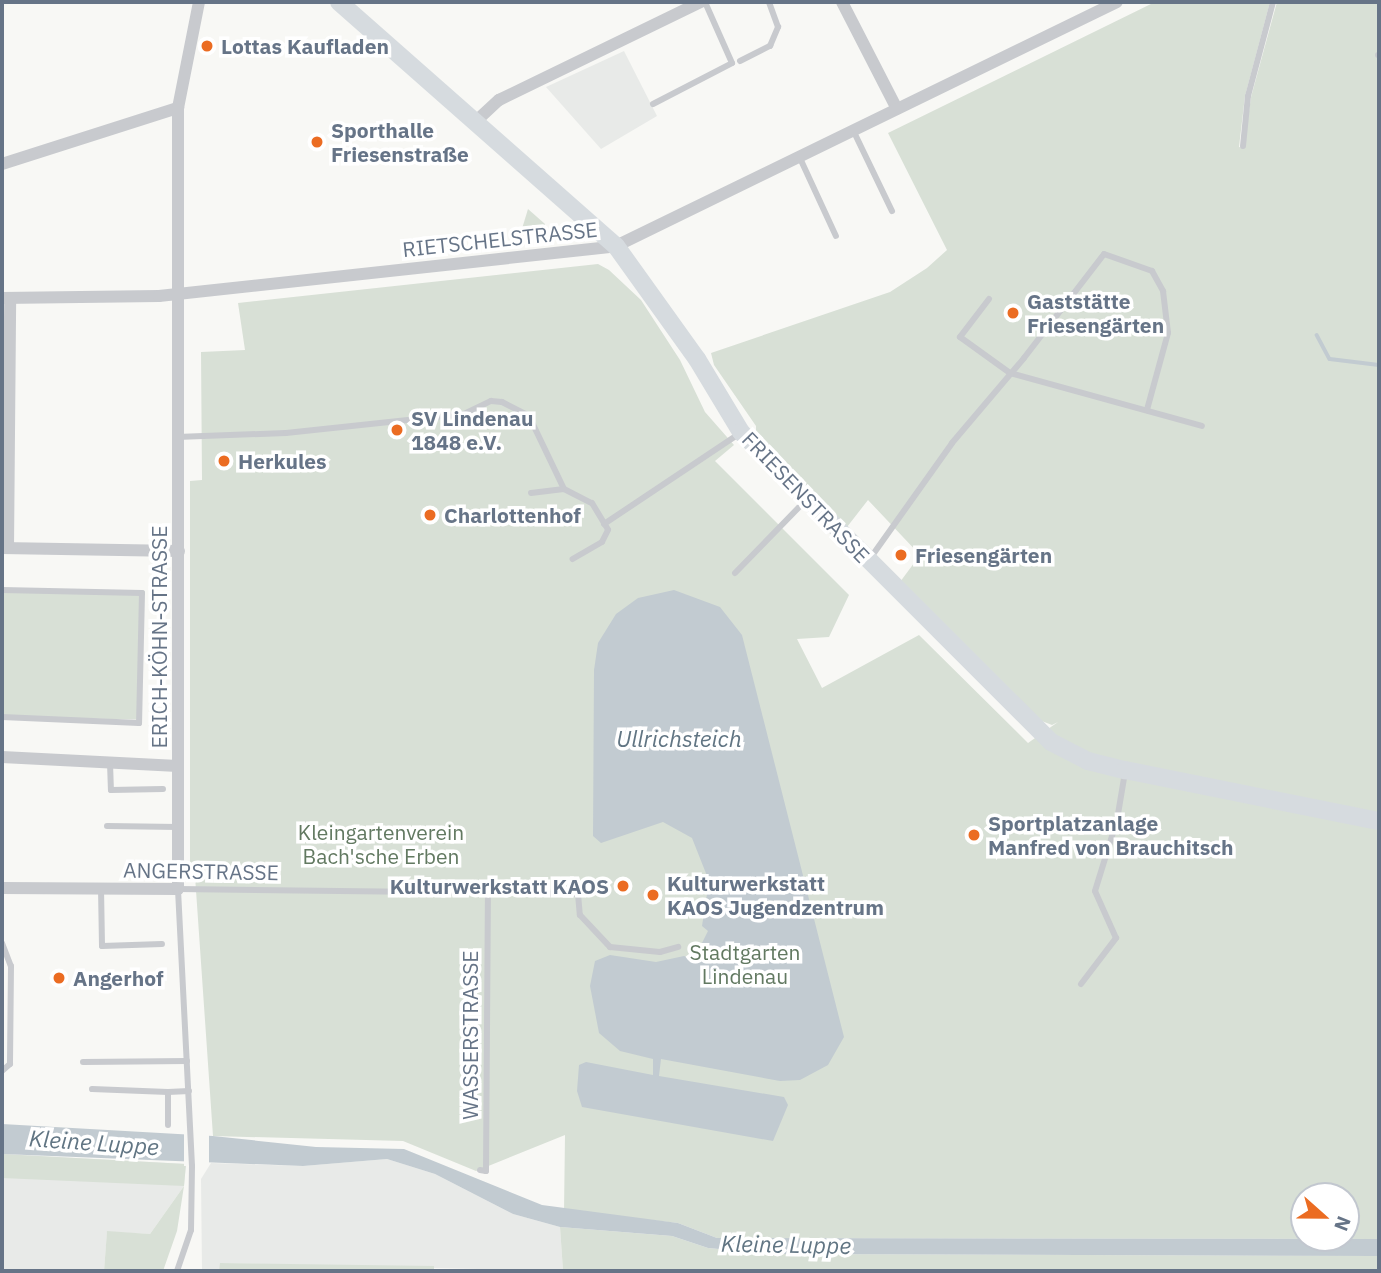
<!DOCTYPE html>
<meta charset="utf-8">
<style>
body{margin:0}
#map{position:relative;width:1381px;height:1273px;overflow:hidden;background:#f8f8f5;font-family:"IBM Plex Sans",sans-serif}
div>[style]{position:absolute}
.built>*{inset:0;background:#e8eae8}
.green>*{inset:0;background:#d8e0d6;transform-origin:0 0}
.water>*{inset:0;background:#c2cbd1}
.pier>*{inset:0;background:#f8f8f5;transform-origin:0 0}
.stream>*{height:3.5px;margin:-1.75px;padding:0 1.75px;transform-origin:1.75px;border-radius:1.75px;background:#c2cbd1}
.lane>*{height:6px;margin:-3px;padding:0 3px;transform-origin:3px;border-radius:3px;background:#c8cace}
.street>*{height:12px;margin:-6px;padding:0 6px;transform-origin:6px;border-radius:6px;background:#c8cace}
.secondary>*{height:18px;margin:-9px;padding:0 9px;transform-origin:9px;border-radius:9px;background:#d6dbdf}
.dots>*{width:19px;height:19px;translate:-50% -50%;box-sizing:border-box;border:4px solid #fff;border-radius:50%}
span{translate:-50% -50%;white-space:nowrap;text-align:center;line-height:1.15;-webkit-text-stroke:7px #fff;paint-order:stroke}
.poi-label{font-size:21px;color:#667487;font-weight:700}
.left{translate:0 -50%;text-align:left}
.right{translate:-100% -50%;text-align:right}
.street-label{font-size:21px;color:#667487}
.park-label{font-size:21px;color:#627961}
.water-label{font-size:23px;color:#617583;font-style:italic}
.frame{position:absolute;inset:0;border:4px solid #667487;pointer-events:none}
.north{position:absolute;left:1290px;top:1182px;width:70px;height:70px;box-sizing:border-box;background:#fff;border:2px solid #c2c7cf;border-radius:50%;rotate:111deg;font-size:19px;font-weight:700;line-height:28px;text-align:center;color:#667487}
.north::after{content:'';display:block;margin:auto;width:24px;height:32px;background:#eb6c22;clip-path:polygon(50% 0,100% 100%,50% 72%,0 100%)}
</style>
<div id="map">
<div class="built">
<div style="clip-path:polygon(624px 51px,657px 116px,601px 149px,546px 87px)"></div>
<div style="clip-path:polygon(2px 1154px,186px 1164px,184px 1186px,150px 1234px,107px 1232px,104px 1271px,2px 1271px)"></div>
<div style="clip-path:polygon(387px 1159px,435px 1174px,513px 1214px,560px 1227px,563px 1271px,221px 1263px,219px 1271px,202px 1271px,201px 1179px,211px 1163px,303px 1166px)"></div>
</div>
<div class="green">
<div style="clip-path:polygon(evenodd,1155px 2px,1270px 2px,1245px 96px,1239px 147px,1244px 148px,1251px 97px,1277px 2px,1379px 2px,1379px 1239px,717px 1238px,678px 1223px,564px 1211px,565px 1135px,476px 1171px,403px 1141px,213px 1136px,195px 876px,190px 871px,190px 481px,202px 480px,201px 352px,245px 350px,238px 303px,598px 264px,609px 270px,641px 300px,680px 360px,705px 412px,734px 445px,715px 461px,849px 595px,829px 637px,797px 639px,822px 688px,919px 635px,1028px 743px,1058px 722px,1052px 725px,1034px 718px,900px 582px,920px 555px,868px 500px,847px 527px,756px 437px,756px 426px,714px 365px,711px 353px,890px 292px,927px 268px,947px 250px,888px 133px,1155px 2px,1304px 1196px,1346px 1196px,1346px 1238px,1304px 1238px,1304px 1196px)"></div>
<div style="clip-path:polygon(528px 209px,545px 224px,543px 231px,521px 232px)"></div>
<div style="left:2px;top:590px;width:140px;height:127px;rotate:1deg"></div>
<div style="clip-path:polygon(2px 1154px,186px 1164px,184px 1186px,177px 1231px,163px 1271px,104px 1271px,107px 1231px,150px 1234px,184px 1186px,2px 1178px)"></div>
<div style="clip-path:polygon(560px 1227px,672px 1236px,708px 1248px,773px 1254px,1379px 1256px,1379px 1271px,563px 1271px)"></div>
<div style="clip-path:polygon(220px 1263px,434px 1266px,434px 1271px,219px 1271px)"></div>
</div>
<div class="water">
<div style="clip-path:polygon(674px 590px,720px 607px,742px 635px,844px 1037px,828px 1065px,800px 1080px,780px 1081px,661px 1059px,659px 1076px,784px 1097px,788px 1105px,773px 1141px,582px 1107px,577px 1091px,579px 1065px,586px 1062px,653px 1075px,653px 1059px,620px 1051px,599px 1033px,590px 986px,595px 961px,610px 955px,656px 962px,684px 956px,694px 959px,708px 931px,702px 926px,709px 881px,692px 838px,663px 822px,601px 843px,593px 836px,594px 670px,598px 643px,616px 614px,638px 598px)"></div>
<div style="clip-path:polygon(2px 1124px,213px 1136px,316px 1147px,404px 1149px,542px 1205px,678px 1223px,717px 1238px,1379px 1239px,1379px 1256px,773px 1254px,708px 1248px,672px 1236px,560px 1227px,513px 1214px,435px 1174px,387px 1159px,303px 1166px,2px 1154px)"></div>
</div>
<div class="pier">
<div style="left:184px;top:1134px;width:25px;height:32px"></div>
</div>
<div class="stream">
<div style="left:1317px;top:335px;width:27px;rotate:62deg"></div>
<div style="left:1330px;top:359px;width:49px;rotate:7deg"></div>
</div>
<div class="lane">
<div style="left:1378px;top:55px;width:1px"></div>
<div style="left:740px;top:61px;width:34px;rotate:-27deg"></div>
<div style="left:770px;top:46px;width:21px;rotate:-67deg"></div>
<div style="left:778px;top:27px;width:27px;rotate:-110deg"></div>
<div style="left:653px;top:104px;width:89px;rotate:-27.4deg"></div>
<div style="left:732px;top:63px;width:67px;rotate:-113.9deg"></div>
<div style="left:853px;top:130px;width:90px;rotate:64.3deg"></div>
<div style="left:1243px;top:146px;width:50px;rotate:-84.3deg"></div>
<div style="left:1248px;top:96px;width:97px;rotate:-75.1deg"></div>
<div style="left:799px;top:156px;width:88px;rotate:65.2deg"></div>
<div style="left:989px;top:299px;width:48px;rotate:127.3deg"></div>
<div style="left:960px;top:337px;width:62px;rotate:35.8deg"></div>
<div style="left:1010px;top:373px;width:199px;rotate:15.4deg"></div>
<div style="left:177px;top:437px;width:109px;rotate:-2.1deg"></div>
<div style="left:286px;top:433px;width:179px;rotate:-6.1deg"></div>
<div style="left:464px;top:414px;width:30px;rotate:-26deg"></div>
<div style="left:491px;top:401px;width:11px;rotate:5deg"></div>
<div style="left:502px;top:402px;width:30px;rotate:27deg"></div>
<div style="left:529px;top:416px;width:81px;rotate:64.4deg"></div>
<div style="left:531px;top:493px;width:33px;rotate:-7deg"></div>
<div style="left:564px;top:489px;width:31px;rotate:27deg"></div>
<div style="left:592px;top:503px;width:31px;rotate:59deg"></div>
<div style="left:608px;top:530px;width:13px;rotate:117deg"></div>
<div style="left:602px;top:542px;width:34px;rotate:150deg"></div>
<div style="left:604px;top:524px;width:162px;rotate:-33.7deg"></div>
<div style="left:869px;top:560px;width:143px;rotate:-54.6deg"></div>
<div style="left:952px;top:443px;width:111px;rotate:-49.7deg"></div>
<div style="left:1024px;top:358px;width:131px;rotate:-52.4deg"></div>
<div style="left:1104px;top:254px;width:51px;rotate:19.5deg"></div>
<div style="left:1152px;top:271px;width:23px;rotate:61deg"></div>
<div style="left:1163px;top:291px;width:42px;rotate:83.2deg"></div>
<div style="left:1168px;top:333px;width:80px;rotate:105.3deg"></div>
<div style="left:735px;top:573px;width:100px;rotate:-45.8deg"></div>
<div style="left:2px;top:590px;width:140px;rotate:1.2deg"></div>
<div style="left:142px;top:593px;width:130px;rotate:91.3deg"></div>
<div style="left:139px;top:723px;width:137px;rotate:-177.5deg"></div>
<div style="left:110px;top:763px;width:27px;rotate:88deg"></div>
<div style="left:111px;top:790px;width:52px;rotate:-1.1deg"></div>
<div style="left:107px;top:826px;width:71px;rotate:0.8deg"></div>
<div style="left:101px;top:888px;width:58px;rotate:89deg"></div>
<div style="left:102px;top:946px;width:60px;rotate:-1.9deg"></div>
<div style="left:2px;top:943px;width:25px;rotate:69deg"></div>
<div style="left:11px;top:966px;width:98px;rotate:90.6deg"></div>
<div style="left:10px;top:1064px;width:11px;rotate:139deg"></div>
<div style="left:1081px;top:984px;width:58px;rotate:-52.7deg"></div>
<div style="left:1116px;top:938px;width:51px;rotate:-114.1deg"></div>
<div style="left:1095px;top:891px;width:74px;rotate:-72.8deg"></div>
<div style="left:1117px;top:820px;width:49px;rotate:-80.5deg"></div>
<div style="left:83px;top:1062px;width:104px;rotate:-0.6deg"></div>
<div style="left:92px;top:1089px;width:76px;rotate:2.3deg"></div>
<div style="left:168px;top:1125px;width:33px;rotate:-90deg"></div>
<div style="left:168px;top:1092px;width:21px;rotate:-3deg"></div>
<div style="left:480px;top:1170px;width:6px;rotate:9deg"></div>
<div style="left:486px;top:1171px;width:277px;rotate:-89.6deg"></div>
<div style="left:177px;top:1271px;width:43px;rotate:-71.1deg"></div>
<div style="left:191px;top:1230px;width:64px;rotate:-89.1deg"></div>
<div style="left:192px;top:1166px;width:277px;rotate:-92.9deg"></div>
<div style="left:178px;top:889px;width:400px;rotate:0.7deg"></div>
<div style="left:578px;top:894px;width:21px;rotate:85deg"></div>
<div style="left:580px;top:915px;width:44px;rotate:46.8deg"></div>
<div style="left:610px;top:947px;width:50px;rotate:5.7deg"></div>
<div style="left:660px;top:952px;width:19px;rotate:-16deg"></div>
</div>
<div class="street">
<div style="left:842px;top:2px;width:120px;rotate:62.8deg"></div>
<div style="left:474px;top:123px;width:34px;rotate:-43deg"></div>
<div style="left:499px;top:100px;width:225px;rotate:-25.9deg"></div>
<div style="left:2px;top:164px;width:185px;rotate:-17.7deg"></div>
<div style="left:2px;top:298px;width:157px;rotate:-0.7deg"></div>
<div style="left:159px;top:296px;width:460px;rotate:-6.2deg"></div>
<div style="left:616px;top:246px;width:557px;rotate:-25.97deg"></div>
<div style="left:2px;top:548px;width:177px;rotate:1deg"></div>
<div style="left:8px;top:548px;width:250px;rotate:-89.5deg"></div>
<div style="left:2px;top:757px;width:176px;rotate:2.9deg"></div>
<div style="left:2px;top:888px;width:176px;rotate:0.3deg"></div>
<div style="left:178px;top:889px;width:781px;rotate:-90deg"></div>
<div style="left:178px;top:108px;width:108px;rotate:-78.8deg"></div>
</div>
<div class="secondary">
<div style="left:339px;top:2px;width:369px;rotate:41.4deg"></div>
<div style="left:616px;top:246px;width:139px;rotate:54.4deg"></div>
<div style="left:697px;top:359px;width:85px;rotate:58.9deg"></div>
<div style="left:741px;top:432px;width:438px;rotate:45deg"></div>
<div style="left:1051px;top:742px;width:42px;rotate:27.2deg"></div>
<div style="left:1088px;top:761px;width:38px;rotate:14deg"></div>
<div style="left:1125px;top:770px;width:259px;rotate:11.4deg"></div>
</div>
<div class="dots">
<div style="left:207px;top:46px;background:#eb6c22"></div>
<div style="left:317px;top:142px;background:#eb6c22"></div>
<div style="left:1013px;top:313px;background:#eb6c22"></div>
<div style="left:397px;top:430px;background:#eb6c22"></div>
<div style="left:224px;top:461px;background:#eb6c22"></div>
<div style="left:430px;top:515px;background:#eb6c22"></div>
<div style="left:901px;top:555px;background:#eb6c22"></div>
<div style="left:974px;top:835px;background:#eb6c22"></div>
<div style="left:623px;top:886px;background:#eb6c22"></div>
<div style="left:653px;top:895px;background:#eb6c22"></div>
<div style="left:59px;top:978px;background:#eb6c22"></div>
</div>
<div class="poi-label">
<span class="left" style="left:221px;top:46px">Lottas Kaufladen</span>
<span class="left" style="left:331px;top:142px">Sporthalle<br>Friesenstraße</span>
<span class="left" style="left:1027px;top:313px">Gaststätte<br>Friesengärten</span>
<span class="left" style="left:411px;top:430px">SV Lindenau<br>1848 e.V.</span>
<span class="left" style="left:238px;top:461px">Herkules</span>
<span class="left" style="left:444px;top:515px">Charlottenhof</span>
<span class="left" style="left:915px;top:555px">Friesengärten</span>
<span class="left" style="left:988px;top:835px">Sportplatzanlage<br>Manfred von Brauchitsch</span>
<span class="left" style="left:667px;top:895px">Kulturwerkstatt<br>KAOS Jugendzentrum</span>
<span class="right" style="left:609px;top:886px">Kulturwerkstatt KAOS</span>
<span class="left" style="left:73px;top:978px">Angerhof</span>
</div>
<div class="street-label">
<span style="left:500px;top:239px;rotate:-6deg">RIETSCHELSTRASSE</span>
<span style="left:806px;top:497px;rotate:46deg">FRIESENSTRASSE</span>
<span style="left:159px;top:637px;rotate:-90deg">ERICH-KÖHN-STRASSE</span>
<span style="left:201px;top:871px;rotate:1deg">ANGERSTRASSE</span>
<span style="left:470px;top:1035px;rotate:-90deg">WASSERSTRASSE</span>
</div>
<div class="park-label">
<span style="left:381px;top:844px">Kleingartenverein<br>Bach'sche Erben</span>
<span style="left:745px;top:964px">Stadtgarten<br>Lindenau</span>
</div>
<div class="water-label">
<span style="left:679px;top:738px">Ullrichsteich</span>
<span style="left:94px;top:1142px;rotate:4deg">Kleine Luppe</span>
<span style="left:786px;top:1244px;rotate:1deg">Kleine Luppe</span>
</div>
<div class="frame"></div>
<div class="north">N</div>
</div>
